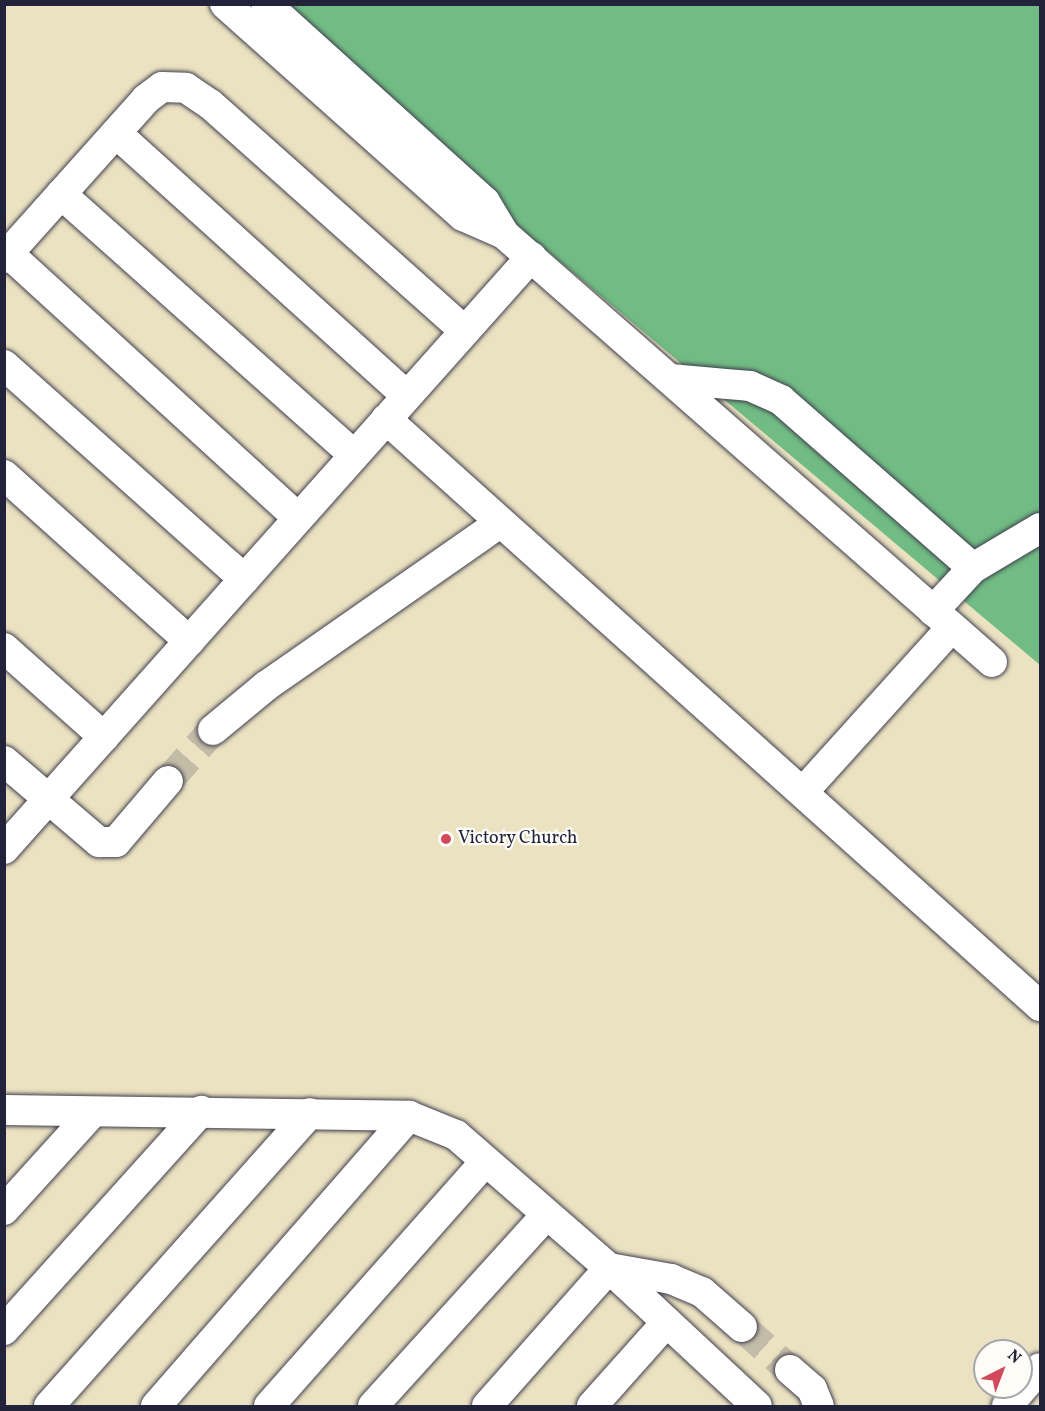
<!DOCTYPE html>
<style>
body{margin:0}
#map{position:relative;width:1045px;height:1411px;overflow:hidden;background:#ebe2c1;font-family:Vollkorn,serif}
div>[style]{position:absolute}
.forest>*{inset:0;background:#71bc84}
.minor-tunnel>*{height:30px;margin-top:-15px;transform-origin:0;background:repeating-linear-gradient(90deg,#c3bca6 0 30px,transparent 0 45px)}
.roads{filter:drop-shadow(0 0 2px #403f4f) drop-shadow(0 0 2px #403f4f)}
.minor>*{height:30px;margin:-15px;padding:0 15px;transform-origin:15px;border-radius:15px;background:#fff}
.dots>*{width:16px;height:16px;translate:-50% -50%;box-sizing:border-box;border:3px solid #fdfcf7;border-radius:50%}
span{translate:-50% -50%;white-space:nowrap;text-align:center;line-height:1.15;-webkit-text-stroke:4.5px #fdfcf7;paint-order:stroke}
.poi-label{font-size:18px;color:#22223b}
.left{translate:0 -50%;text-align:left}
.frame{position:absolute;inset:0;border:6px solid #22223b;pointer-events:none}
.north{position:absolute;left:973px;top:1339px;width:60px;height:60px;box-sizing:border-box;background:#fdfcf7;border:2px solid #a5a5ac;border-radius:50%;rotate:42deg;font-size:16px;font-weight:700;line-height:24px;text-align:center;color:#22223b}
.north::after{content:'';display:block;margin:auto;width:21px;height:27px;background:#d1495b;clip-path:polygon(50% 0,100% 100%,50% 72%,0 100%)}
</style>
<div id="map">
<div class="forest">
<div style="clip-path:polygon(257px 5px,1040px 5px,1040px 665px,476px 191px)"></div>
</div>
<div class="minor-tunnel">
<div style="left:168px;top:781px;width:68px;rotate:-48.6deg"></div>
<div style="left:742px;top:1327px;width:64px;rotate:41.9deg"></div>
</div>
<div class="roads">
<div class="minor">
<div style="left:225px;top:4px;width:319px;rotate:41.7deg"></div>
<div style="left:463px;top:216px;width:45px;rotate:23.7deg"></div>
<div style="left:504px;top:234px;width:649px;rotate:41.25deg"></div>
<div style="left:266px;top:4px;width:295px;rotate:42.1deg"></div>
<div style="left:485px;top:202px;width:37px;rotate:59deg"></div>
<div style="left:116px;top:133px;width:392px;rotate:42.1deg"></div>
<div style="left:61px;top:194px;width:392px;rotate:41.7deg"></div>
<div style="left:9px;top:254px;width:391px;rotate:42.4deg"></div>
<div style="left:4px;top:258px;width:213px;rotate:-48.2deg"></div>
<div style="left:146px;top:99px;width:20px;rotate:-37deg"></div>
<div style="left:162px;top:87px;width:24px;rotate:2deg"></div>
<div style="left:186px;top:88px;width:29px;rotate:34deg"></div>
<div style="left:210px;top:104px;width:341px;rotate:41.7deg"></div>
<div style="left:4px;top:365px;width:322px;rotate:41.7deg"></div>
<div style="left:670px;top:379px;width:80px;rotate:5deg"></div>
<div style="left:750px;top:386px;width:34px;rotate:24deg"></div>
<div style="left:781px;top:400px;width:255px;rotate:41.2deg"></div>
<div style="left:973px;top:568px;width:78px;rotate:-30.8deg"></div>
<div style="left:386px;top:419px;width:879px;rotate:41.91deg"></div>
<div style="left:4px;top:475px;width:249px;rotate:41.9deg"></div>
<div style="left:933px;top:611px;width:59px;rotate:-47.1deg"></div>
<div style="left:4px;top:648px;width:134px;rotate:41.7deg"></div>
<div style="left:213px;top:730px;width:69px;rotate:-39.7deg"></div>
<div style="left:266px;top:686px;width:285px;rotate:-34.9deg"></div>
<div style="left:4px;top:761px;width:125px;rotate:40.5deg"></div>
<div style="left:99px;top:842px;width:17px"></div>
<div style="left:116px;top:842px;width:80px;rotate:-49.6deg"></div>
<div style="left:803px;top:792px;width:222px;rotate:-47.9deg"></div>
<div style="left:4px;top:849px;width:793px;rotate:-48.32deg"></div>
<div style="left:4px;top:1110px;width:405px;rotate:0.8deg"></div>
<div style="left:409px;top:1116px;width:51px;rotate:22deg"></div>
<div style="left:456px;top:1135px;width:203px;rotate:41deg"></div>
<div style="left:609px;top:1268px;width:202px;rotate:43deg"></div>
<div style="left:4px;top:1210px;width:130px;rotate:-47.8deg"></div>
<div style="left:4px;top:1330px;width:295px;rotate:-48deg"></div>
<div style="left:790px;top:1370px;width:29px;rotate:41deg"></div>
<div style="left:812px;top:1389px;width:18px;rotate:68deg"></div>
<div style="left:49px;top:1406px;width:392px;rotate:-48.3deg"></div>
<div style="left:156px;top:1406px;width:385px;rotate:-48.9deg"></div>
<div style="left:269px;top:1406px;width:326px;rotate:-48.5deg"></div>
<div style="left:373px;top:1406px;width:256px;rotate:-47.8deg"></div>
<div style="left:487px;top:1406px;width:184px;rotate:-48.5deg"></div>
<div style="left:609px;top:1268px;width:63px;rotate:10.1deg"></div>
<div style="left:671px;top:1279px;width:34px;rotate:23deg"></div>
<div style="left:702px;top:1292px;width:53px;rotate:41.2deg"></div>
<div style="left:592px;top:1406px;width:110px;rotate:-48.3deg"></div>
<div style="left:1007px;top:1406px;width:50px;rotate:-49deg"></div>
</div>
</div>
<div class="dots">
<div style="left:446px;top:839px;background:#d1495b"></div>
</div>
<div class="poi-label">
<span class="left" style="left:458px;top:839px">Victory Church</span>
</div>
<div class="frame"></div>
<div class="north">N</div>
</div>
